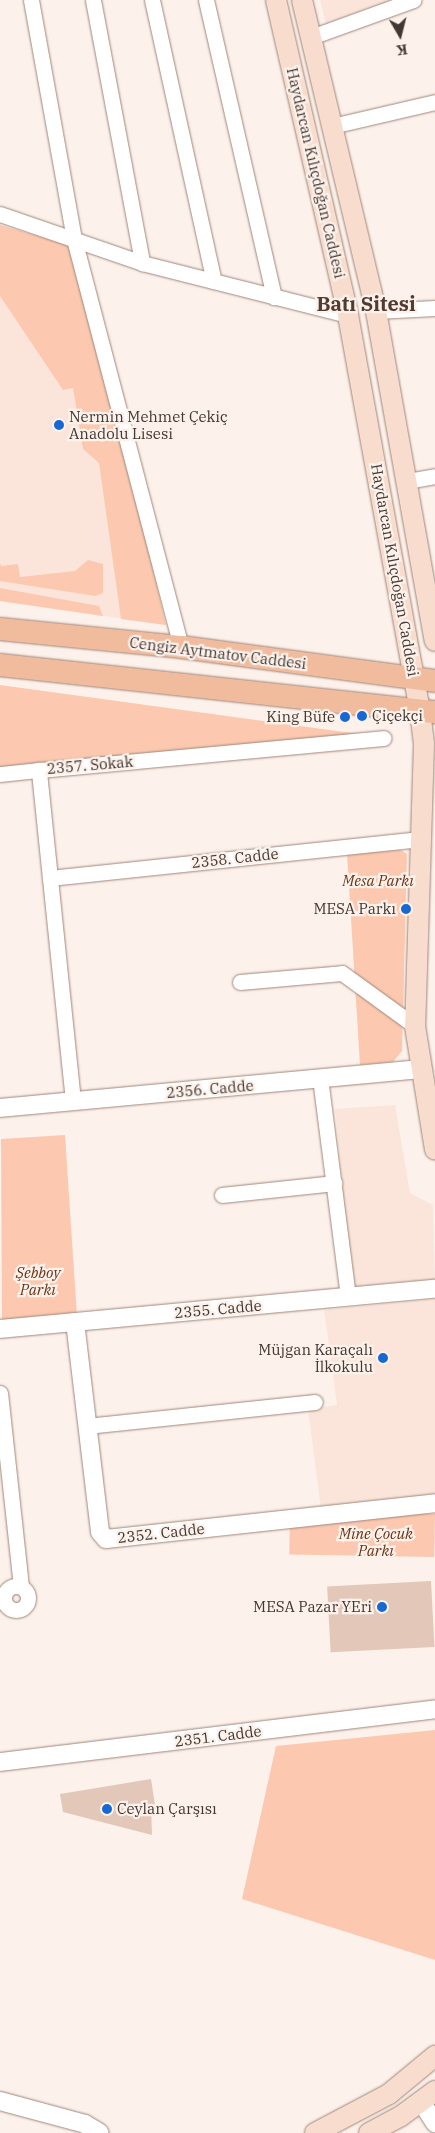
<!DOCTYPE html>
<meta charset="utf-8">
<style>
body{margin:0}
#map{position:relative;width:435px;height:2133px;overflow:hidden;background:#fcf1eb;font-family:"IBM Plex Serif",serif}
div>[style]{position:absolute}
.built>*{inset:0;background:#fbe5db}
.green>*{inset:0;background:#fcc9b0;transform-origin:0 0}
.building>*{inset:0;background:#e3c7b9;transform-origin:0 0}
.roads{filter:drop-shadow(0 0 1px #a08679) drop-shadow(0 0 1px #a08679)}
.minor>*{height:15px;margin:-7.5px;padding:0 7.5px;transform-origin:7.5px;border-radius:7.5px;background:#fff}
.minor>.ring{margin:-7.5px;padding:0;box-sizing:content-box;background:none;border:15px solid #fff;border-radius:50%}
.tertiary>*{height:18px;margin:-9px;padding:0 9px;transform-origin:9px;border-radius:9px;background:#fff}
.secondary>*{height:20px;margin:-10px;padding:0 10px;transform-origin:10px;border-radius:10px;background:#f8ddcf}
.primary>*{height:22px;margin:-11px;padding:0 11px;transform-origin:11px;border-radius:11px;background:#f1bb9e}
.dots>*{width:14px;height:14px;translate:-50% -50%;box-sizing:border-box;border:2px solid #fcf1eb;border-radius:50%}
span{translate:-50% -50%;white-space:nowrap;text-align:center;line-height:1.15;-webkit-text-stroke:4.5px #fcf1eb;paint-order:stroke}
.street-label{font-size:15px;color:#423731}
.poi-label{font-size:15px;color:#423731}
.left{translate:0 -50%;text-align:left}
.right{translate:-100% -50%;text-align:right}
.park-label{font-size:15px;color:#6a3415;font-style:italic}
.district-label{font-size:20px;color:#523b30;font-weight:700}
.north{position:absolute;left:375px;top:10px;width:50px;height:50px;-webkit-text-stroke:4px #fcf1eb;paint-order:stroke;rotate:172deg;font-size:14px;font-weight:700;line-height:20px;text-align:center;color:#423731}
.north::after{content:'';display:block;margin:auto;width:18px;height:22px;background:#423731;clip-path:polygon(50% 0,100% 100%,50% 72%,0 100%)}
</style>
<div id="map">
<div class="built">
<div style="clip-path:polygon(320px 0,392px 0,326px 24px)"></div>
<div style="clip-path:polygon(0 225px,78px 248px,166px 625px,0 601px)"></div>
<div style="clip-path:polygon(395px 1105px,410px 1193px,433px 1205px,435px 1281px,353px 1290px,335px 1109px)"></div>
<div style="clip-path:polygon(435px 1299px,435px 1495px,321px 1509px,308px 1409px,337px 1405px,324px 1310px)"></div>
</div>
<div class="green">
<div style="clip-path:polygon(0 225px,78px 248px,166px 625px,121px 619px,99px 463px,83px 449px,73px 388px,63px 390px,0 296px)"></div>
<div style="clip-path:polygon(88px 560px,103px 564px,103px 593px,95px 596px,0 581px,0 563px,1px 566px,18px 564px,20px 577px,75px 571px)"></div>
<div style="clip-path:polygon(0 588px,99px 606px,103px 616px,0 601px)"></div>
<div style="clip-path:polygon(0 685px,374px 736px,0 771px)"></div>
<div style="clip-path:polygon(401px 850px,407px 854px,402px 1051px,393px 1062px,360px 1065px,347px 854px)"></div>
<div style="clip-path:polygon(65px 1135px,77px 1316px,2px 1322px,1px 1139px)"></div>
<div style="left:435px;top:1514px;width:43px;height:145px;rotate:91deg"></div>
<div style="clip-path:polygon(435px 1730px,435px 1960px,242px 1899px,276px 1746px)"></div>
</div>
<div class="building">
<div style="left:431px;top:1581px;width:66px;height:104px;rotate:87deg"></div>
<div style="clip-path:polygon(151px 1779px,155px 1805px,151px 1806px,152px 1835px,63px 1812px,60px 1794px)"></div>
</div>
<div class="roads">
<div class="minor">
<div style="left:31px;top:0;width:243px;rotate:79.8deg"></div>
<div style="left:74px;top:239px;width:422px;rotate:75.3deg"></div>
<div style="left:93px;top:0;width:268px;rotate:79.4deg"></div>
<div style="left:152px;top:0;width:288px;rotate:77.6deg"></div>
<div style="left:206px;top:0;width:305px;rotate:77.1deg"></div>
<div style="left:311px;top:37px;width:109px;rotate:-19.9deg"></div>
<div style="left:332px;top:126px;width:106px;rotate:-13.1deg"></div>
<div style="left:0;top:214px;width:150px;rotate:19deg"></div>
<div style="left:142px;top:263px;width:212px;rotate:14.2deg"></div>
<div style="left:376px;top:311px;width:59px;rotate:-2.9deg"></div>
<div style="left:407px;top:481px;width:28px;rotate:-10deg"></div>
<div style="left:0;top:774px;width:39px;rotate:-6deg"></div>
<div style="left:50px;top:878px;width:372px;rotate:-6deg"></div>
<div style="left:240px;top:982px;width:102px;rotate:-5deg"></div>
<div style="left:342px;top:973px;width:90px;rotate:36deg"></div>
<div style="left:320px;top:1078px;width:221px;rotate:82.7deg"></div>
<div style="left:73px;top:1101px;width:333px;rotate:-95.9deg"></div>
<div style="left:39px;top:770px;width:346px;rotate:-5.3deg"></div>
<div style="left:222px;top:1195px;width:113px;rotate:-6.1deg"></div>
<div style="left:0;top:1393px;width:194px;rotate:83.8deg"></div>
<div style="left:87px;top:1426px;width:229px;rotate:-6deg"></div>
<div class="ring" style="left:4px;top:1586px;width:9px;height:9px"></div>
</div>
<div class="tertiary">
<div style="left:0;top:1108px;width:422px;rotate:-5.3deg"></div>
<div style="left:75px;top:1322px;width:211px;rotate:83.2deg"></div>
<div style="left:100px;top:1532px;width:9px;rotate:49deg"></div>
<div style="left:106px;top:1539px;width:331px;rotate:-6.2deg"></div>
<div style="left:0;top:1329px;width:437px;rotate:-5.3deg"></div>
<div style="left:0;top:1762px;width:438px;rotate:-6.9deg"></div>
<div style="left:0;top:2101px;width:88px;rotate:15.1deg"></div>
<div style="left:85px;top:2124px;width:17px;rotate:31deg"></div>
<div style="left:422px;top:2103px;width:24px;rotate:57deg"></div>
</div>
<div class="secondary">
<div style="left:276px;top:0;width:323px;rotate:77.1deg"></div>
<div style="left:348px;top:315px;width:402px;rotate:79.7deg"></div>
<div style="left:420px;top:711px;width:33px;rotate:83deg"></div>
<div style="left:424px;top:744px;width:282px;rotate:91.8deg"></div>
<div style="left:415px;top:1026px;width:125px;rotate:80.8deg"></div>
<div style="left:302px;top:0;width:320px;rotate:76.6deg"></div>
<div style="left:376px;top:311px;width:335px;rotate:79.9deg"></div>
<div style="left:315px;top:2133px;width:84px;rotate:-27.8deg"></div>
<div style="left:389px;top:2094px;width:60px;rotate:-39.6deg"></div>
<div style="left:369px;top:2133px;width:36px;rotate:-28deg"></div>
<div style="left:401px;top:2116px;width:42px;rotate:-36.3deg"></div>
</div>
<div class="primary">
<div style="left:0;top:629px;width:182px;rotate:5.7deg"></div>
<div style="left:181px;top:647px;width:256px;rotate:7.6deg"></div>
<div style="left:0;top:665px;width:438px;rotate:6.2deg"></div>
</div>
</div>
<div class="dots">
<div style="left:59px;top:425px;background:#1669d3"></div>
<div style="left:362px;top:716px;background:#1669d3"></div>
<div style="left:345px;top:717px;background:#1669d3"></div>
<div style="left:406px;top:909px;background:#1669d3"></div>
<div style="left:383px;top:1358px;background:#1669d3"></div>
<div style="left:382px;top:1607px;background:#1669d3"></div>
<div style="left:107px;top:1809px;background:#1669d3"></div>
</div>
<div class="street-label">
<span style="left:316px;top:173px;rotate:77deg">Haydarcan Kılıçdoğan Caddesi</span>
<span style="left:395px;top:570px;rotate:80deg">Haydarcan Kılıçdoğan Caddesi</span>
<span style="left:218px;top:653px;rotate:7deg">Cengiz Aytmatov Caddesi</span>
<span style="left:90px;top:765px;rotate:-5deg">2357. Sokak</span>
<span style="left:235px;top:858px;rotate:-6deg">2358. Cadde</span>
<span style="left:210px;top:1089px;rotate:-5deg">2356. Cadde</span>
<span style="left:218px;top:1309px;rotate:-5deg">2355. Cadde</span>
<span style="left:161px;top:1533px;rotate:-6deg">2352. Cadde</span>
<span style="left:218px;top:1736px;rotate:-7deg">2351. Cadde</span>
</div>
<div class="poi-label">
<span class="left" style="left:69px;top:425px">Nermin Mehmet Çekiç<br>Anadolu Lisesi</span>
<span class="left" style="left:372px;top:716px">Çiçekçi</span>
<span class="right" style="left:335px;top:717px">King Büfe</span>
<span class="right" style="left:396px;top:909px">MESA Parkı</span>
<span class="right" style="left:373px;top:1358px">Müjgan Karaçalı<br>İlkokulu</span>
<span class="right" style="left:372px;top:1607px">MESA Pazar YEri</span>
<span class="left" style="left:117px;top:1809px">Ceylan Çarşısı</span>
</div>
<div class="park-label">
<span style="left:378px;top:881px">Mesa Parkı</span>
<span style="left:38px;top:1281px">Şebboy<br>Parkı</span>
<span style="left:376px;top:1542px">Mine Çocuk<br>Parkı</span>
</div>
<div class="district-label">
<span style="left:366px;top:303px">Batı Sitesi</span>
</div>
<div class="north">K</div>
</div>
